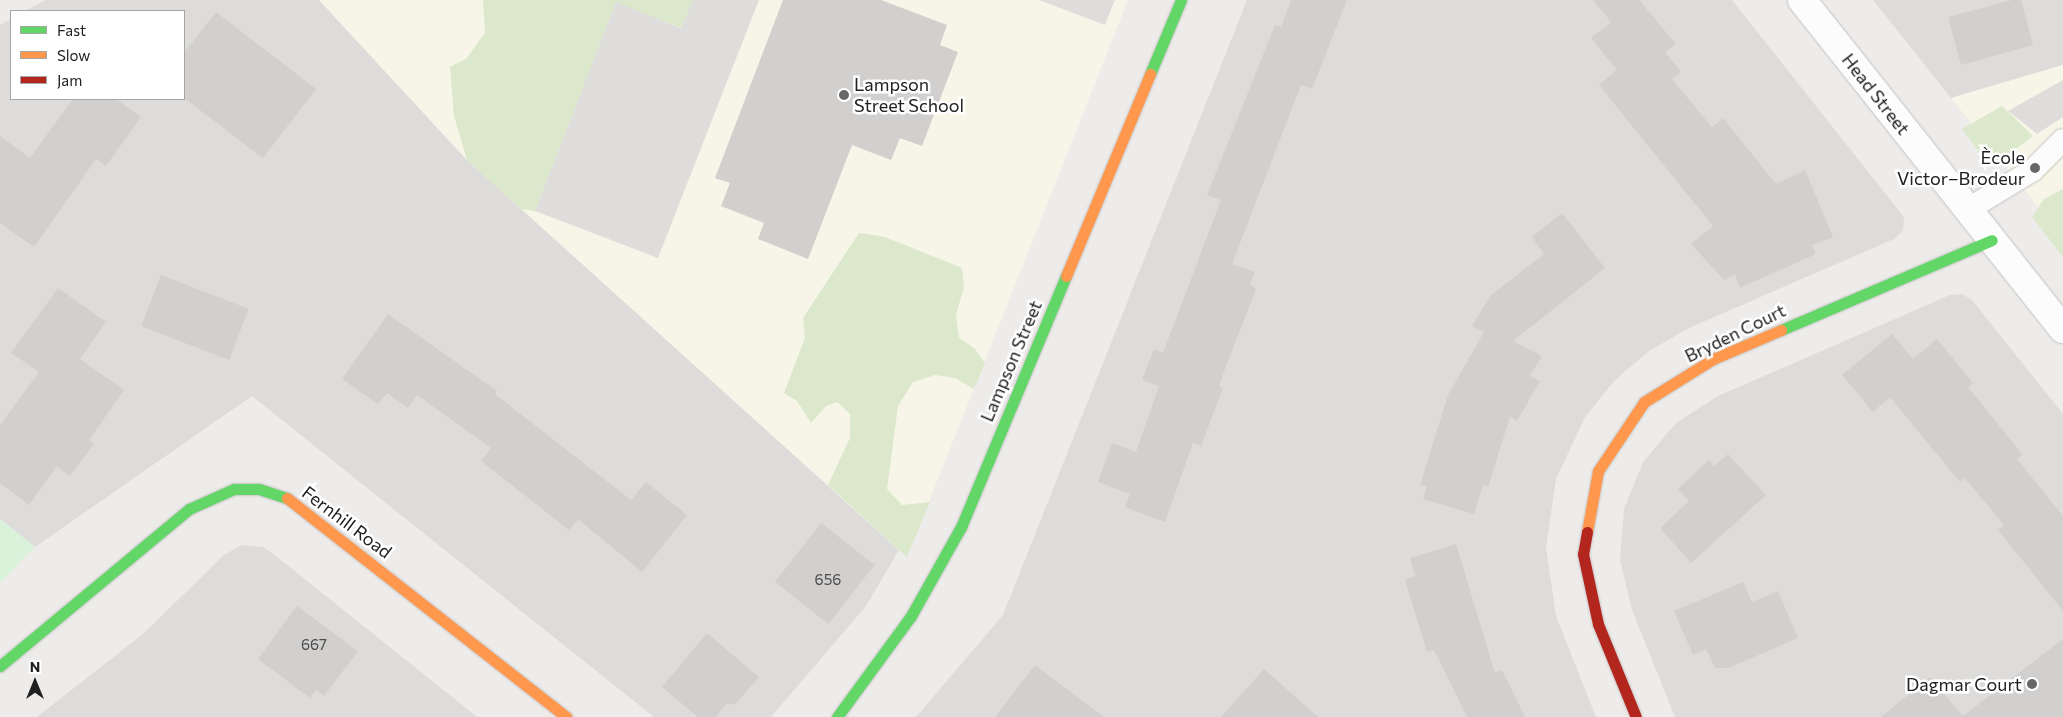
<!DOCTYPE html>
<meta charset="utf-8">
<style>
body{margin:0}
#map{position:relative;width:2063px;height:717px;overflow:hidden;background:#eeecea;font-family:Commissioner,sans-serif}
div>[style]{position:absolute}
.residential>*{inset:0;background:#dddcdb}
.education>*{inset:0;background:#f6f5e7}
.grass>*{inset:0;background:#dbe8cb}
.park>*{inset:0;background:#daf1da}
.parking>*{inset:0;background:#dedddc}
.building>*{inset:0;background:#d2d0ce;transform-origin:0 0}
.roads{filter:drop-shadow(0 0 1px #c5c4c4) drop-shadow(0 0 1px #c5c4c4)}
.lane>*{height:22px;margin:-11px;padding:0 11px;transform-origin:11px;border-radius:11px;background:#fcfcfc}
.street>*{height:28px;margin:-14px;padding:0 14px;transform-origin:14px;border-radius:14px;background:#fcfcfc}
.fast>*{height:11px;margin:-5.5px;padding:0 5.5px;transform-origin:5.5px;border-radius:5.5px;background:#63d668}
.slow>*{height:11px;margin:-5.5px;padding:0 5.5px;transform-origin:5.5px;border-radius:5.5px;background:#ff974d}
.jam>*{height:11px;margin:-5.5px;padding:0 5.5px;transform-origin:5.5px;border-radius:5.5px;background:#b3261e}
.dots>*{width:14px;height:14px;translate:-50% -50%;box-sizing:border-box;border:2px solid #fff;border-radius:50%}
span{translate:-50% -50%;white-space:nowrap;text-align:center;line-height:1.15;-webkit-text-stroke:5px #fff;paint-order:stroke}
.number-label{font-size:15px;color:#4c4c4c}
.number-label span{-webkit-text-stroke-width:0}
.poi-label{font-size:18px;color:#202020}
.left{translate:0 -50%;text-align:left}
.right{translate:-100% -50%;text-align:right}
.street-label{font-size:18px;color:#202020}
.legend{position:absolute;left:10px;top:10px;width:175px;height:90px;box-sizing:border-box;background:#fff;border:1px solid #a6a6a6;margin:0;padding:6px 9px;list-style:none;font-size:15px;color:#202020}
.legend li{display:flex;align-items:center;gap:10px;height:25px}
.legend b{width:25px;border:1px solid #a6a6a6}
.north{position:absolute;left:10px;top:657px;width:50px;height:50px;-webkit-text-stroke:4px #fff;paint-order:stroke;rotate:0deg;font-size:14px;font-weight:700;line-height:20px;text-align:center;color:#202020}
.north::after{content:'';display:block;margin:auto;width:18px;height:22px;background:#202020;clip-path:polygon(50% 0,100% 100%,50% 72%,0 100%)}
</style>
<div id="map">
<div class="residential">
<div style="clip-path:polygon(46px 0,319px 0,467px 160px,899px 550px,866px 606px,771px 717px,654px 717px,252px 396px,35px 547px,0 519px,0 25px,11px 19px,11px 99px,184px 99px,184px 11px,25px 11px)"></div>
<div style="clip-path:polygon(1247px 0,1732px 0,1904px 217px,1903px 230px,1894px 239px,1689px 328px,1649px 351px,1614px 381px,1585px 417px,1556px 479px,1546px 547px,1556px 616px,1596px 717px,916px 717px,1003px 615px)"></div>
<div style="clip-path:polygon(1873px 0,2063px 0,2063px 65px,1951px 98px)"></div>
<div style="clip-path:polygon(1962px 294px,1972px 300px,2063px 414px,2063px 717px,1675px 717px,1632px 610px,1620px 560px,1624px 509px,1643px 462px,1676px 423px,1718px 396px,1950px 295px)"></div>
<div style="clip-path:polygon(242px 545px,263px 547px,272px 553px,477px 717px,37px 717px,144px 633px,224px 555px)"></div>
</div>
<div class="education">
<div style="clip-path:polygon(319px 0,1128px 0,907px 557px,467px 160px)"></div>
<div style="clip-path:polygon(2063px 65px,2063px 238px,1951px 98px)"></div>
</div>
<div class="grass">
<div style="clip-path:polygon(483px 0,693px 0,682px 28px,616px 3px,535px 211px,521px 209px,467px 160px,454px 116px,450px 67px,466px 59px,485px 33px)"></div>
<div style="clip-path:polygon(2002px 106px,2033px 136px,1997px 163px,1987px 163px,1962px 129px)"></div>
<div style="clip-path:polygon(2063px 189px,2063px 257px,2032px 217px,2044px 199px)"></div>
<div style="clip-path:polygon(859px 233px,885px 237px,962px 268px,964px 288px,956px 314px,959px 338px,974px 348px,985px 363px,974px 389px,955px 378px,935px 375px,913px 382px,898px 406px,887px 489px,902px 505px,930px 502px,907px 557px,828px 485px,850px 438px,850px 414px,837px 402px,826px 406px,811px 423px,797px 401px,784px 393px,805px 338px,803px 318px)"></div>
</div>
<div class="park">
<div style="clip-path:polygon(0 519px,35px 547px,0 583px)"></div>
</div>
<div class="parking">
<div style="clip-path:polygon(693px 0,759px 0,658px 258px,535px 211px,616px 2px,681px 28px)"></div>
<div style="clip-path:polygon(1039px 0,1115px 0,1105px 25px)"></div>
<div style="clip-path:polygon(2063px 80px,2063px 117px,2037px 134px,2008px 111px)"></div>
</div>
<div class="building">
<div style="clip-path:polygon(783px 0,881px 0,947px 25px,940px 45px,958px 52px,922px 146px,900px 138px,891px 160px,852px 145px,808px 259px,758px 239px,764px 223px,721px 206px,730px 183px,715px 178px)"></div>
<div style="clip-path:polygon(1291px 0,1347px 0,1312px 89px,1301px 85px,1232px 264px,1255px 272px,1250px 284px,1256px 289px,1225px 369px,1219px 386px,1223px 388px,1201px 446px,1193px 443px,1165px 522px,1125px 507px,1130px 494px,1098px 482px,1112px 443px,1136px 452px,1159px 386px,1142px 380px,1154px 349px,1163px 353px,1221px 200px,1207px 195px,1275px 25px,1281px 27px)"></div>
<div style="clip-path:polygon(1593px 0,1639px 0,1676px 44px,1665px 52px,1681px 72px,1672px 79px,1712px 127px,1723px 118px,1776px 184px,1805px 170px,1833px 237px,1812px 245px,1816px 254px,1740px 288px,1735px 274px,1724px 280px,1691px 244px,1713px 226px,1599px 85px,1617px 70px,1591px 38px,1611px 22px)"></div>
<div style="clip-path:polygon(2012px 0,2021px 0,2033px 45px,1961px 65px,1948px 17px)"></div>
<div style="clip-path:polygon(216px 12px,316px 89px,263px 158px,184px 98px,184px 53px)"></div>
<div style="clip-path:polygon(73px 99px,116px 99px,141px 117px,106px 166px,96px 159px,34px 247px,0 223px,0 136px,30px 158px)"></div>
<div style="clip-path:polygon(1562px 213px,1605px 268px,1513px 341px,1542px 356px,1530px 376px,1540px 381px,1517px 421px,1510px 417px,1488px 487px,1483px 485px,1474px 514px,1423px 499px,1427px 486px,1420px 485px,1448px 395px,1484px 332px,1472px 326px,1490px 296px,1544px 254px,1532px 237px)"></div>
<div style="left:161px;top:275px;width:94px;height:55px;rotate:21deg"></div>
<div style="clip-path:polygon(58px 288px,106px 322px,80px 359px,124px 390px,89px 440px,94px 444px,70px 476px,57px 466px,29px 505px,0 483px,0 425px,39px 372px,11px 353px)"></div>
<div style="clip-path:polygon(388px 314px,497px 391px,495px 394px,631px 500px,646px 482px,687px 515px,642px 572px,578px 519px,569px 530px,481px 461px,491px 448px,417px 395px,408px 408px,387px 393px,378px 404px,342px 379px)"></div>
<div style="clip-path:polygon(1892px 334px,1913px 359px,1937px 339px,1973px 383px,1968px 387px,2022px 454px,2017px 459px,2063px 516px,2063px 611px,1998px 530px,2004px 525px,1965px 478px,1960px 482px,1890px 397px,1873px 412px,1842px 375px)"></div>
<div style="clip-path:polygon(1728px 454px,1766px 495px,1691px 563px,1660px 528px,1689px 501px,1678px 489px,1709px 460px,1714px 466px)"></div>
<div style="left:821px;top:523px;width:68px;height:75px;rotate:38deg"></div>
<div style="clip-path:polygon(1456px 544px,1495px 673px,1502px 670px,1525px 717px,1467px 717px,1434px 650px,1427px 652px,1405px 580px,1415px 576px,1410px 558px)"></div>
<div style="clip-path:polygon(1743px 582px,1752px 602px,1778px 591px,1798px 638px,1728px 668px,1715px 668px,1706px 649px,1693px 655px,1674px 611px)"></div>
<div style="clip-path:polygon(297px 606px,358px 651px,324px 696px,316px 690px,310px 698px,258px 659px)"></div>
<div style="clip-path:polygon(707px 633px,759px 677px,735px 705px,727px 703px,716px 717px,698px 717px,662px 687px)"></div>
<div style="clip-path:polygon(2063px 639px,2063px 717px,1881px 717px,1930px 677px,1963px 716px)"></div>
<div style="clip-path:polygon(1035px 665px,1104px 717px,995px 717px)"></div>
<div style="clip-path:polygon(1264px 669px,1318px 717px,1221px 717px)"></div>
</div>
<div class="roads">
<div class="lane">
<div style="left:1967px;top:210px;width:77px;rotate:-31.2deg"></div>
<div style="left:2033px;top:170px;width:42px;rotate:-45deg"></div>
</div>
<div class="street">
<div style="left:1802px;top:0;width:420px;rotate:51.6deg"></div>
</div>
<div class="fast">
<div style="left:1150px;top:74px;width:80px;rotate:-67.3deg"></div>
<div style="left:1781px;top:330px;width:229px;rotate:-23.1deg"></div>
<div style="left:0;top:666px;width:246px;rotate:-39.7deg"></div>
<div style="left:189px;top:509px;width:49px;rotate:-24deg"></div>
<div style="left:234px;top:489px;width:25px"></div>
<div style="left:259px;top:489px;width:29px;rotate:18deg"></div>
<div style="left:837px;top:717px;width:125px;rotate:-53.8deg"></div>
<div style="left:911px;top:616px;width:102px;rotate:-60.7deg"></div>
<div style="left:961px;top:527px;width:272px;rotate:-67.3deg"></div>
</div>
<div class="slow">
<div style="left:1066px;top:276px;width:219px;rotate:-67.4deg"></div>
<div style="left:287px;top:498px;width:355px;rotate:38.1deg"></div>
<div style="left:1587px;top:532px;width:62px;rotate:-79.8deg"></div>
<div style="left:1598px;top:471px;width:83px;rotate:-56.3deg"></div>
<div style="left:1644px;top:402px;width:81px;rotate:-31.9deg"></div>
<div style="left:1713px;top:359px;width:74px;rotate:-23.1deg"></div>
</div>
<div class="jam">
<div style="left:1587px;top:532px;width:22px;rotate:100deg"></div>
<div style="left:1583px;top:554px;width:72px;rotate:77.9deg"></div>
<div style="left:1598px;top:624px;width:100px;rotate:67.8deg"></div>
</div>
</div>
<div class="dots">
<div style="left:844px;top:95px;background:#686767"></div>
<div style="left:2035px;top:168px;background:#686767"></div>
<div style="left:2032px;top:684px;background:#686767"></div>
</div>
<div class="number-label">
<span style="left:828px;top:580px">656</span>
<span style="left:314px;top:645px">667</span>
</div>
<div class="poi-label">
<span class="left" style="left:854px;top:95px">Lampson<br>Street School</span>
<span class="right" style="left:2025px;top:168px">Ècole<br>Victor–Brodeur</span>
<span class="right" style="left:2022px;top:684px">Dagmar Court</span>
</div>
<div class="street-label">
<span style="left:1876px;top:94px;rotate:52deg">Head Street</span>
<span style="left:1735px;top:333px;rotate:-26deg">Bryden Court</span>
<span style="left:1011px;top:361px;rotate:-67deg">Lampson Street</span>
<span style="left:347px;top:522px;rotate:37deg">Fernhill Road</span>
</div>
<ul class="legend">
<li><b style="height:6px;background:#63d668"></b>Fast</li>
<li><b style="height:6px;background:#ff974d"></b>Slow</li>
<li><b style="height:6px;background:#b3261e"></b>Jam</li>
</ul>
<div class="north">N</div>
</div>
